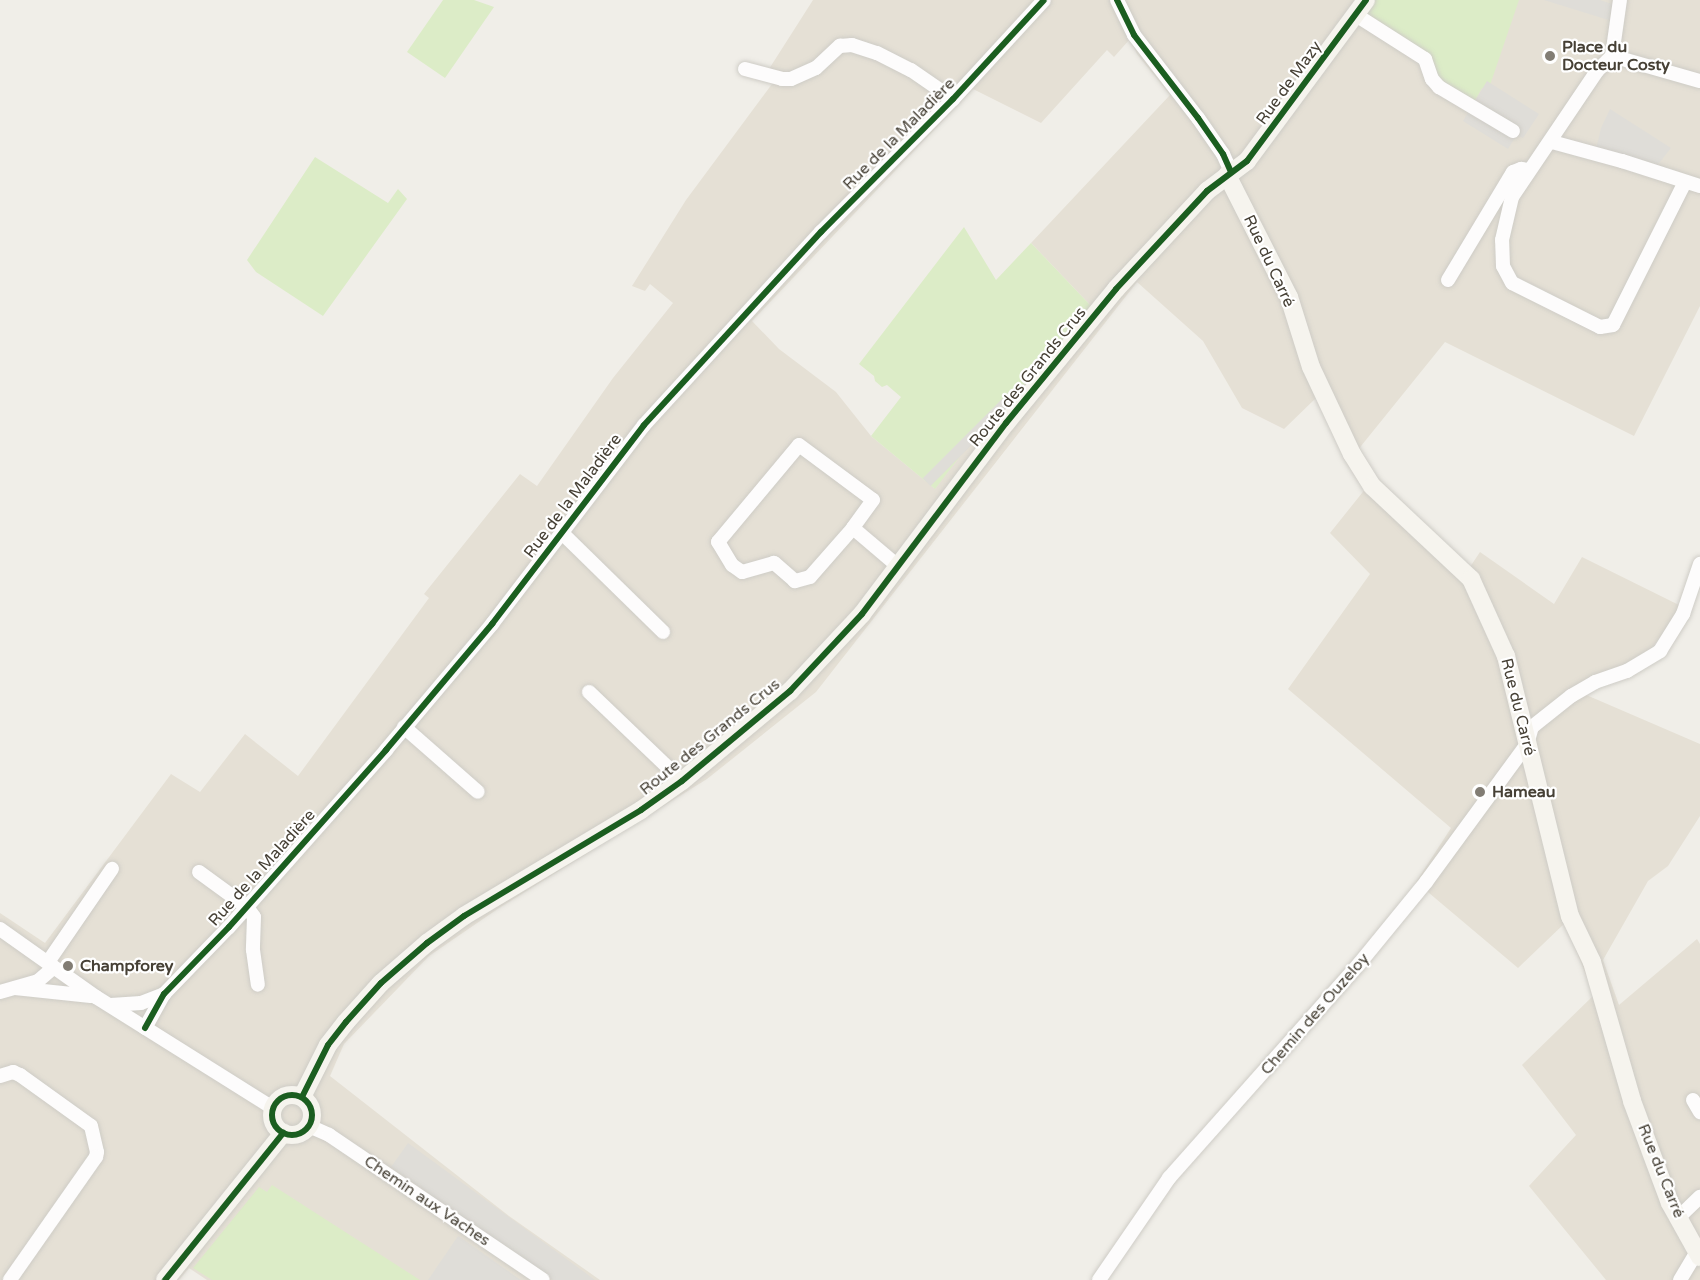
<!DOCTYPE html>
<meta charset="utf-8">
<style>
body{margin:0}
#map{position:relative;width:1700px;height:1280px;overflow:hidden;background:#f0eee8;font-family:"Varela Round",sans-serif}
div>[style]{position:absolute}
.residential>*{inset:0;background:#e5e0d5}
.green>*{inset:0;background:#dcecc7}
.parking>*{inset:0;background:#dfddd8;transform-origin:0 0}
.roads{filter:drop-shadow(0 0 2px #ceccc6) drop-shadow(0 0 2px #ceccc6)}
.street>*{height:14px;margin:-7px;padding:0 7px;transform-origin:7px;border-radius:7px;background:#fdfcfc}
.secondary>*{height:18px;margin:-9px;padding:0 9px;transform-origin:9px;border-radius:9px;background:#f6f4ee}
.secondary>.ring{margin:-9px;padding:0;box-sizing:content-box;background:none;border:18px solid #f6f4ee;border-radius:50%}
.cycleway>*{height:6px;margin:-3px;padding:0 3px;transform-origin:3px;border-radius:3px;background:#1b5e20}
.cycleway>.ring{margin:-3px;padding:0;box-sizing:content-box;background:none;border:6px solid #1b5e20;border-radius:50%}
.dots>*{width:16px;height:16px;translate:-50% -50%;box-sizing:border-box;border:3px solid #fff;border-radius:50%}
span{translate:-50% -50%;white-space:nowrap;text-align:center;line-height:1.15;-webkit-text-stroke:4.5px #fff;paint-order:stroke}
.poi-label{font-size:16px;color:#464035;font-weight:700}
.left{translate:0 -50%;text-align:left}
.street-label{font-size:16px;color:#464035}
</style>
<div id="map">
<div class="residential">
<div style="clip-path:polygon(evenodd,813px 0,1700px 0,1700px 306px,1634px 436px,1445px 342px,1357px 451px,1384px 490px,1470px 567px,1480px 552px,1554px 604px,1582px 557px,1683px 607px,1646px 656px,1584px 694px,1700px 744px,1700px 816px,1668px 866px,1648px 881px,1603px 960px,1619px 1005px,1697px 939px,1700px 944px,1700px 1280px,1606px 1280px,1529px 1186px,1576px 1135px,1522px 1065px,1594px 995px,1565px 923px,1518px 968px,1416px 882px,1451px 828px,1288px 689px,1370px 574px,1330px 533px,1366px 488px,1316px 398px,1284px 429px,1242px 408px,1203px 341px,1137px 282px,816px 692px,707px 779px,499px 908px,429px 956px,344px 1044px,330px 1076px,509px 1216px,600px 1280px,207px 1280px,189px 1268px,179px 1280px,0 1280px,0 913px,45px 943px,171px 774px,200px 792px,245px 734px,298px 776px,429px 598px,424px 594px,520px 474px,537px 486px,613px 378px,673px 303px,650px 284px,645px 291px,632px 286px,686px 200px,772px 84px,769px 69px,813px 0,1130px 39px,1137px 54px,1170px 95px,1031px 243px,1093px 308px,1016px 399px,1009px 392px,934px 488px,871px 436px,836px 392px,779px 349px,752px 321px,973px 89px,1041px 123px,1107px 50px,1114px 57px,1130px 39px)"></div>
</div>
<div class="green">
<div style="clip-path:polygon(443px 0,474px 0,494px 7px,445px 78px,407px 52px)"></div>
<div style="clip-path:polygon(1373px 0,1519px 0,1488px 91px,1482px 88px,1473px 104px,1437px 79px,1428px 58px,1362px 17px)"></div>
<div style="clip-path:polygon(315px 157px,388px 203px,398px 189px,407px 199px,323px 316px,256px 272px,247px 260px)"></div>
<div style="clip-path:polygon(964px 227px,996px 280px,1031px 243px,1093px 308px,1017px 400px,1009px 392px,935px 489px,871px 436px,901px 397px,887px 385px,882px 387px,875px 381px,874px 376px,859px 364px)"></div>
<div style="clip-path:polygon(272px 1185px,420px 1280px,212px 1280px,193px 1268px,259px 1187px,267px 1192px)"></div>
</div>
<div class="parking">
<div style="clip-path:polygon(1544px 0,1600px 0,1618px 6px,1615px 22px)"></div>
<div style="clip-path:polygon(1487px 81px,1539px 114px,1523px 138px,1516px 136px,1508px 149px,1463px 121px)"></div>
<div style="clip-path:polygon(1610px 109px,1671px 148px,1656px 167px,1596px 149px,1601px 128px)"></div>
<div style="left:1009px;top:392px;width:11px;height:122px;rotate:45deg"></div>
<div style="clip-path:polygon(408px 1143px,595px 1280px,553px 1280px,391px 1167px)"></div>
<div style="clip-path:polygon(458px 1236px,464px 1240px,521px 1280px,428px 1280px)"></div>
</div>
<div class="roads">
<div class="street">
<div style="left:1117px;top:0;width:39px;rotate:64deg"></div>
<div style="left:1134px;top:35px;width:105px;rotate:52.4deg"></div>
<div style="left:1198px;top:118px;width:44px;rotate:55.2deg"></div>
<div style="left:1223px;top:154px;width:20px;rotate:66deg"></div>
<div style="left:1356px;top:15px;width:82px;rotate:32.5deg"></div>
<div style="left:1425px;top:59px;width:21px;rotate:71deg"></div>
<div style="left:1432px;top:79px;width:11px;rotate:49deg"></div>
<div style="left:1439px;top:87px;width:86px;rotate:30.7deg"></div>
<div style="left:1612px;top:56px;width:57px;rotate:-81.9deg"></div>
<div style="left:745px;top:69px;width:38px;rotate:15deg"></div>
<div style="left:782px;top:79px;width:9px"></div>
<div style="left:791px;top:79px;width:27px;rotate:-24deg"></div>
<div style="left:816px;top:68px;width:33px;rotate:-43deg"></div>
<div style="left:840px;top:46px;width:12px;rotate:-5deg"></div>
<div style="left:852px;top:45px;width:26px;rotate:18deg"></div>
<div style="left:877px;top:53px;width:38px;rotate:27deg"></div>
<div style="left:911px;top:70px;width:51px;rotate:34.6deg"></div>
<div style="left:1552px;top:142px;width:73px;rotate:15.2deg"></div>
<div style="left:1622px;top:161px;width:82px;rotate:17.8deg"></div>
<div style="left:1685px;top:182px;width:160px;rotate:116.7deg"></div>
<div style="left:1613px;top:325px;width:13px;rotate:171deg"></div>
<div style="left:1600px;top:327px;width:98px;rotate:-153.4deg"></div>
<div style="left:1512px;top:283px;width:19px;rotate:-118deg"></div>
<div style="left:1503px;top:266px;width:26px;rotate:-92deg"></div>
<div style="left:1502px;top:240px;width:44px;rotate:-76.9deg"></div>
<div style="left:1512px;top:197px;width:152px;rotate:-56deg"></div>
<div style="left:1597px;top:71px;width:21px;rotate:-45deg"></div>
<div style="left:1612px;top:56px;width:91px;rotate:15.9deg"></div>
<div style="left:1448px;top:280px;width:126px;rotate:-59deg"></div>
<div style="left:1513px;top:172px;width:9px;rotate:-21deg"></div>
<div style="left:1521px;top:169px;width:7px;rotate:8deg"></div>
<div style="left:853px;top:528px;width:65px;rotate:131.3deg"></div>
<div style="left:810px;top:577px;width:16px;rotate:165deg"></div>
<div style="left:795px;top:581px;width:28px;rotate:-139deg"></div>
<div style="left:774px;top:563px;width:33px;rotate:164deg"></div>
<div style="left:742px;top:572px;width:12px;rotate:-145deg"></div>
<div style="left:732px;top:565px;width:27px;rotate:-121deg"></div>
<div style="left:718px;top:542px;width:126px;rotate:-50.1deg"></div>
<div style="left:799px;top:445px;width:92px;rotate:36.6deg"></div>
<div style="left:873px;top:500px;width:34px;rotate:126deg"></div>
<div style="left:853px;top:528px;width:60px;rotate:40.3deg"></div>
<div style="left:563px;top:534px;width:140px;rotate:44.4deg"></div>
<div style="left:589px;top:692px;width:129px;rotate:43.7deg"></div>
<div style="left:404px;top:727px;width:98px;rotate:41.3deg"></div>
<div style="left:199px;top:872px;width:59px;rotate:36.1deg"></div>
<div style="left:247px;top:907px;width:12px;rotate:55deg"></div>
<div style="left:254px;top:917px;width:33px;rotate:92deg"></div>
<div style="left:253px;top:950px;width:35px;rotate:82deg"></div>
<div style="left:0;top:929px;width:118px;rotate:35.3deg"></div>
<div style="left:96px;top:997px;width:209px;rotate:32.1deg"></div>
<div style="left:48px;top:962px;width:113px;rotate:-55.5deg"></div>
<div style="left:15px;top:988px;width:76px;rotate:6deg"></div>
<div style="left:0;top:992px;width:40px;rotate:-16deg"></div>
<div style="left:38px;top:981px;width:21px;rotate:-41deg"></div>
<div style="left:111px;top:1005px;width:30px;rotate:-4deg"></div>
<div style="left:141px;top:1003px;width:25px;rotate:-21deg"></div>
<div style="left:145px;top:1028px;width:39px;rotate:-61deg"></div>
<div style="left:164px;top:994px;width:93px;rotate:-45.9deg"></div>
<div style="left:229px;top:927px;width:237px;rotate:-48.4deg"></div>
<div style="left:386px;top:750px;width:165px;rotate:-49.9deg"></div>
<div style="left:492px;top:624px;width:250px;rotate:-52.6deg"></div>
<div style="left:644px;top:425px;width:262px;rotate:-47.5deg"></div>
<div style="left:821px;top:232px;width:187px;rotate:-45.2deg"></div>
<div style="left:953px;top:99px;width:134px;rotate:-47.4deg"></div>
<div style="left:0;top:1076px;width:14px;rotate:-17deg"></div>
<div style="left:13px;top:1072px;width:8px;rotate:23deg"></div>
<div style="left:20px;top:1075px;width:87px;rotate:35.7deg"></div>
<div style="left:91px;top:1126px;width:27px;rotate:77deg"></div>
<div style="left:97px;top:1152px;width:5px;rotate:101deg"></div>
<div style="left:96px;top:1157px;width:150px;rotate:125deg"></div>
<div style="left:1693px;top:1100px;width:14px;rotate:60deg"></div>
<div style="left:309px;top:1126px;width:22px;rotate:24deg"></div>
<div style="left:329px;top:1135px;width:258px;rotate:34.1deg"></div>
<div style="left:1679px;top:1217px;width:29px;rotate:-44deg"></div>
<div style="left:1099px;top:1280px;width:124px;rotate:-55.5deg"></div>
<div style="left:1169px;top:1178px;width:286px;rotate:-48.4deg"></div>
<div style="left:1359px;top:964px;width:106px;rotate:-50.7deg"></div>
<div style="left:1426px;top:882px;width:171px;rotate:-53.8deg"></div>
<div style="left:1527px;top:744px;width:18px;rotate:-74deg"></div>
<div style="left:1532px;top:727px;width:50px;rotate:-38.5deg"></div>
<div style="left:1571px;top:696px;width:28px;rotate:-30deg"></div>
<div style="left:1595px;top:682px;width:34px;rotate:-19deg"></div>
<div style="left:1627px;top:671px;width:39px;rotate:-31deg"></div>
<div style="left:1660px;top:651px;width:44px;rotate:-58.1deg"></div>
<div style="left:1683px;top:614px;width:53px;rotate:-71.2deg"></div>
<div style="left:1680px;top:1280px;width:33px;rotate:-59deg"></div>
</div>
<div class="secondary">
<div style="left:1227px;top:175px;width:137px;rotate:63.1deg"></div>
<div style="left:1289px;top:297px;width:73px;rotate:72.6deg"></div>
<div style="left:1311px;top:367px;width:96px;rotate:64.8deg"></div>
<div style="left:1352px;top:454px;width:38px;rotate:58deg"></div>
<div style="left:1372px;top:486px;width:136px;rotate:43.2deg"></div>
<div style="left:1471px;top:579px;width:85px;rotate:65.6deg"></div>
<div style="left:1506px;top:656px;width:268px;rotate:76.2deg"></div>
<div style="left:1570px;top:916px;width:51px;rotate:64.4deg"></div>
<div style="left:1592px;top:962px;width:145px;rotate:73.9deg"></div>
<div style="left:1632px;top:1101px;width:109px;rotate:69.6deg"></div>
<div style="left:1670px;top:1203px;width:62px;rotate:60.9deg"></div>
<div class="ring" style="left:272px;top:1095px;width:22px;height:22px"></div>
<div style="left:302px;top:1097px;width:58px;rotate:-63.4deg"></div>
<div style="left:328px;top:1045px;width:29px;rotate:-52deg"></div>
<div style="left:346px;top:1022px;width:52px;rotate:-48.1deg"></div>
<div style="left:381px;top:983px;width:61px;rotate:-41deg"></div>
<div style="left:427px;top:943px;width:46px;rotate:-36.1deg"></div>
<div style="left:464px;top:916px;width:206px;rotate:-30.9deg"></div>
<div style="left:641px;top:810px;width:50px;rotate:-35.3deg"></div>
<div style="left:682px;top:781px;width:141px;rotate:-39.8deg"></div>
<div style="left:790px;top:691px;width:105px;rotate:-46.9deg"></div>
<div style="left:862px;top:614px;width:239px;rotate:-53deg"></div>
<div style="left:1006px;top:423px;width:173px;rotate:-50.6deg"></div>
<div style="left:1116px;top:289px;width:134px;rotate:-47.1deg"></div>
<div style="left:1207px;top:191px;width:50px;rotate:-36.9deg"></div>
<div style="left:1247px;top:161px;width:200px;rotate:-53.5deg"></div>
<div style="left:165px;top:1280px;width:189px;rotate:-51.2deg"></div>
</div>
</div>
<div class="cycleway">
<div style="left:1117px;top:0;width:39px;rotate:64deg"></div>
<div style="left:1134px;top:35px;width:105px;rotate:52.4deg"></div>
<div style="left:1198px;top:118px;width:44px;rotate:55.2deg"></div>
<div style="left:1223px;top:154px;width:20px;rotate:66deg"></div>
<div style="left:145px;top:1028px;width:39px;rotate:-61deg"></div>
<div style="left:164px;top:994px;width:93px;rotate:-45.9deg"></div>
<div style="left:229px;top:927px;width:237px;rotate:-48.4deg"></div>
<div style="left:386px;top:750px;width:165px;rotate:-49.9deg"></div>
<div style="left:492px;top:624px;width:250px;rotate:-52.6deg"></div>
<div style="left:644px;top:425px;width:262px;rotate:-47.5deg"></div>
<div style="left:821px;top:232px;width:187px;rotate:-45.2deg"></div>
<div style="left:953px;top:99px;width:134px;rotate:-47.4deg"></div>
<div class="ring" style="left:272px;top:1095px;width:34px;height:34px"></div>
<div style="left:302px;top:1097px;width:58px;rotate:-63.4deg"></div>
<div style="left:328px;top:1045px;width:29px;rotate:-52deg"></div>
<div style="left:346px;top:1022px;width:52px;rotate:-48.1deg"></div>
<div style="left:381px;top:983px;width:61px;rotate:-41deg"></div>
<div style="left:427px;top:943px;width:46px;rotate:-36.1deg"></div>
<div style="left:464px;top:916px;width:206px;rotate:-30.9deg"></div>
<div style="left:641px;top:810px;width:50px;rotate:-35.3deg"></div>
<div style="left:682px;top:781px;width:141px;rotate:-39.8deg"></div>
<div style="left:790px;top:691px;width:105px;rotate:-46.9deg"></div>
<div style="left:862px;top:614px;width:239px;rotate:-53deg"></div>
<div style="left:1006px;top:423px;width:173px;rotate:-50.6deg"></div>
<div style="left:1116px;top:289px;width:134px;rotate:-47.1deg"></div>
<div style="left:1207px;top:191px;width:50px;rotate:-36.9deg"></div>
<div style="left:1247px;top:161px;width:200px;rotate:-53.5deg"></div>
<div style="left:165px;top:1280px;width:189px;rotate:-51.2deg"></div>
</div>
<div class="dots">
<div style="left:1550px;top:56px;background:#827d74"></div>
<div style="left:1480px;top:792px;background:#827d74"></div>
<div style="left:68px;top:966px;background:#827d74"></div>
</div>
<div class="poi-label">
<span class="left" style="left:1562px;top:56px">Place du<br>Docteur Costy</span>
<span class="left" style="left:1492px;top:792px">Hameau</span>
<span class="left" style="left:80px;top:966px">Champforey</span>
</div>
<div class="street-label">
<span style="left:1289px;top:83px;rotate:-54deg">Rue de Mazy</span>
<span style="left:899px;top:134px;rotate:-45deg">Rue de la Maladière</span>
<span style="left:1269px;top:261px;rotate:65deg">Rue du Carré</span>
<span style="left:1028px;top:377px;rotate:-51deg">Route des Grands Crus</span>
<span style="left:573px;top:496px;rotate:-53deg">Rue de la Maladière</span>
<span style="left:1518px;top:707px;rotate:76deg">Rue du Carré</span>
<span style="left:710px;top:737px;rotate:-39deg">Route des Grands Crus</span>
<span style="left:262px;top:868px;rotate:-48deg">Rue de la Maladière</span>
<span style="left:1315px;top:1014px;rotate:-49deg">Chemin des Ouzeloy</span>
<span style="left:1661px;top:1171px;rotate:68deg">Rue du Carré</span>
<span style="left:427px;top:1201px;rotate:34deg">Chemin aux Vaches</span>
</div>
</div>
